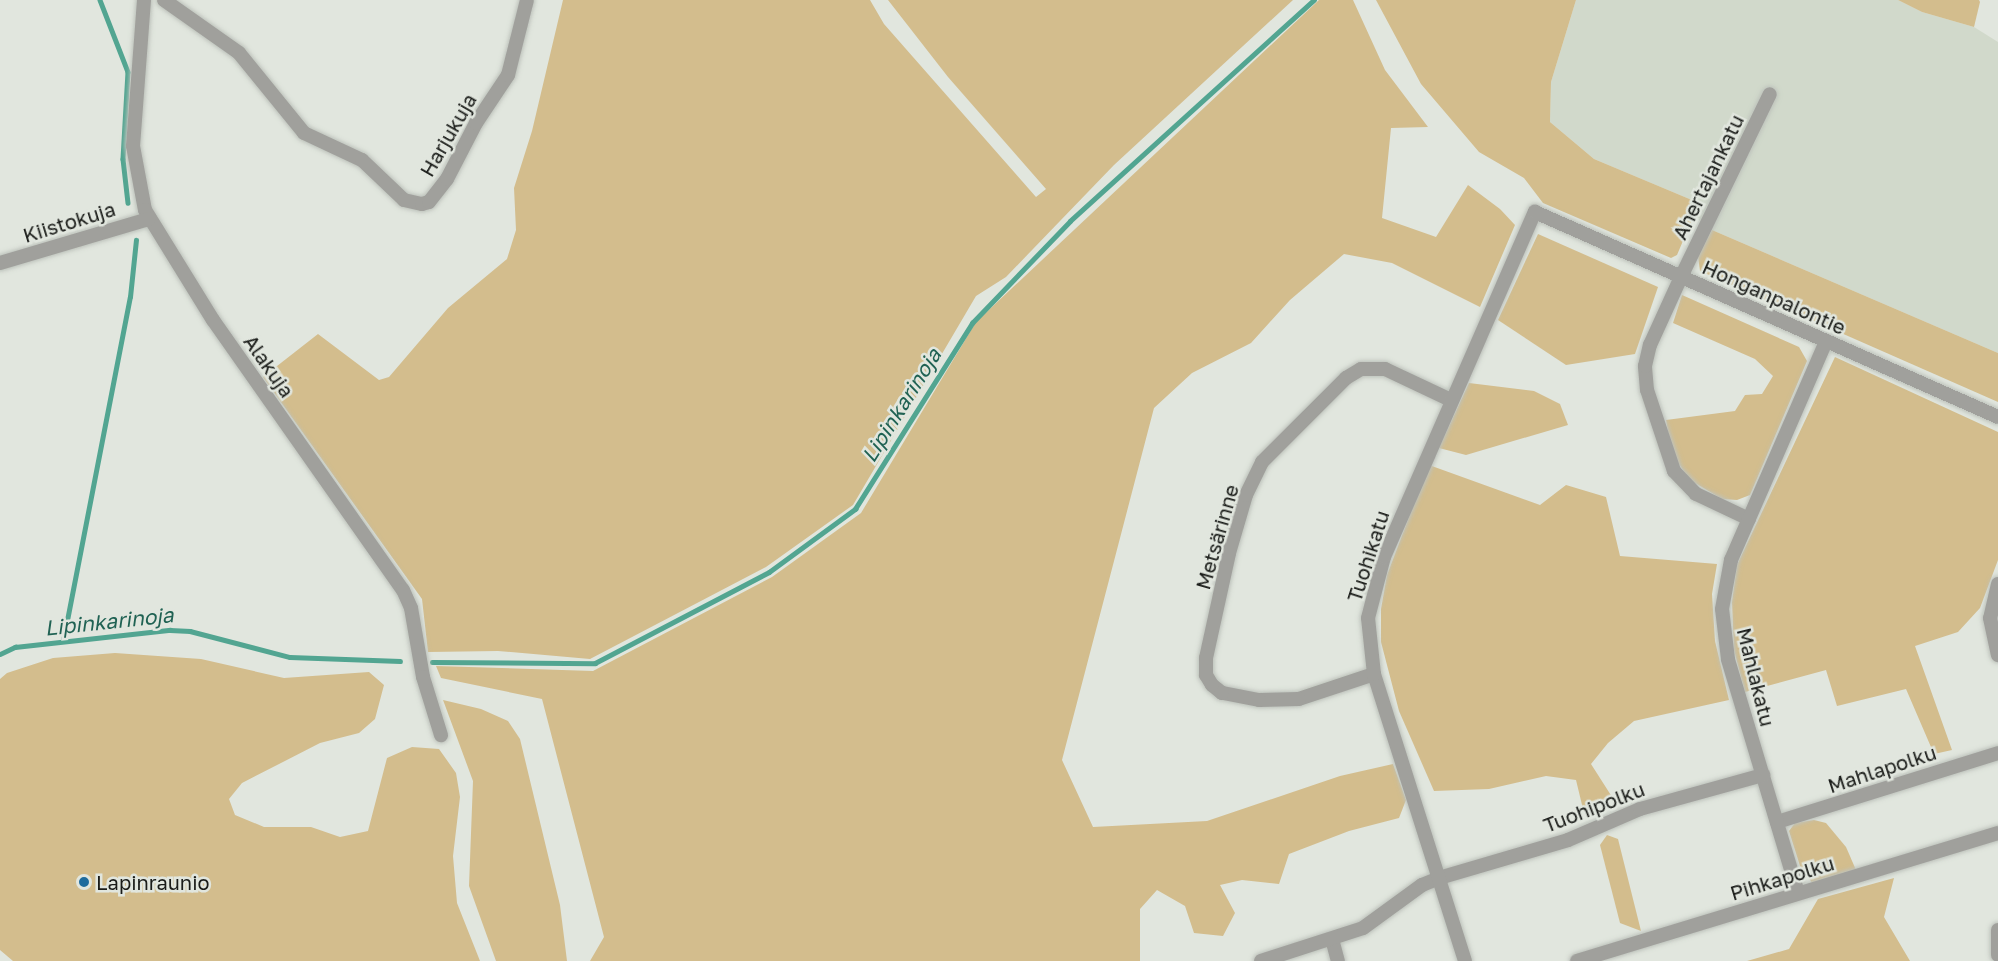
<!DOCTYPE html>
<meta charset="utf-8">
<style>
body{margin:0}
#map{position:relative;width:1998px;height:961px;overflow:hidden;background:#e1e6de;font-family:"Golos Text",sans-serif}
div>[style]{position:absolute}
.built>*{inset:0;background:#d1d9cb}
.green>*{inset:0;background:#d3bd8d}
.stream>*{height:4.5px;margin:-2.25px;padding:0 2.25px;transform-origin:2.25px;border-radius:2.25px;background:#52a591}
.roads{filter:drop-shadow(0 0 2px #bdc2bb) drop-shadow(0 0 2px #bdc2bb)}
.minor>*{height:14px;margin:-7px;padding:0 7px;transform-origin:7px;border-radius:7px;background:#a0a09c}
.dots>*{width:16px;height:16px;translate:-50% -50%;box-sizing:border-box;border:3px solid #e1e6de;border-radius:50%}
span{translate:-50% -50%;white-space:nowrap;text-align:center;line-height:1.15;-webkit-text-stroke:5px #e1e6de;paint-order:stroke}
.street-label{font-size:20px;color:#1a1c19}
.poi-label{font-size:20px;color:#1a1c19}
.left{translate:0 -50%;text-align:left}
.water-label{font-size:21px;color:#206253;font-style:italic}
</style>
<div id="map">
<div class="built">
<div style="clip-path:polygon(1576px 0,1898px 0,1922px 12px,1974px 27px,1998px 42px,1998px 353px,1712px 230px,1695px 217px,1699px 203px,1594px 159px,1550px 122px,1551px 82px)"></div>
</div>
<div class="green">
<div style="clip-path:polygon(563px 0,870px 0,884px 24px,1036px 197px,1046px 189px,948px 77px,888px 0,1293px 0,1114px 165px,1006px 277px,976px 296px,853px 505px,766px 567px,590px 659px,498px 651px,428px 652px,422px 599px,263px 377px,318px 334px,379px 380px,389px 377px,448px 308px,507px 259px,516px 230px,514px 188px,532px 131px)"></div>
<div style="clip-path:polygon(1319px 0,1353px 0,1385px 70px,1428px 127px,1391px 128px,1382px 218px,1436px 237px,1468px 185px,1500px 209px,1515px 225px,1480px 307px,1392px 263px,1344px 254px,1290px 300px,1251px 343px,1192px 373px,1154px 408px,1062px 760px,1093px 827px,1207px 821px,1340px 776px,1393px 764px,1406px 800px,1399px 818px,1349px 831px,1289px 854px,1279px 884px,1242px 880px,1220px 885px,1235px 913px,1223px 936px,1194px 933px,1185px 906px,1157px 890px,1140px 909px,1140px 961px,590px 961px,604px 937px,542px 699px,441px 678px,436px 666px,593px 671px,772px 577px,861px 513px,976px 322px)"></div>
<div style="clip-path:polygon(1376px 0,1576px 0,1551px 82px,1550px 122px,1594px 159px,1699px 203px,1677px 255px,1671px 258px,1543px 203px,1524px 178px,1479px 152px,1421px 84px)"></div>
<div style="clip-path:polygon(1898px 0,1979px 0,1980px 2px,1974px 27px,1922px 12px)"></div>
<div style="clip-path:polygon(1712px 230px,1998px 353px,1998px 402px,1700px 271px,1698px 256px)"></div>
<div style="clip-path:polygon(1538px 234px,1658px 287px,1635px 354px,1566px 365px,1498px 320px)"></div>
<div style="clip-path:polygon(1682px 295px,1799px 347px,1807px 361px,1750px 495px,1737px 500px,1722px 499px,1690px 480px,1672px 454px,1666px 420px,1735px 411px,1745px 395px,1762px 394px,1773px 376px,1755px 359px,1673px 323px)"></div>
<div style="clip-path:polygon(1835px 357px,1998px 432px,1998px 560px,1980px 608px,1958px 632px,1915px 646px,1952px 750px,1934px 754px,1906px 689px,1837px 706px,1826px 670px,1745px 692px,1734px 650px,1732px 602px,1737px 565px)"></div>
<div style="clip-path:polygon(1469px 383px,1534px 391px,1560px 404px,1568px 425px,1466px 455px,1439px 448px)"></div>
<div style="clip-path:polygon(1429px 465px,1540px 505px,1566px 485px,1606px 497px,1620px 556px,1717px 564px,1712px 594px,1715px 641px,1729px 700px,1634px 721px,1608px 743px,1591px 764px,1614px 800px,1583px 809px,1576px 780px,1546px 776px,1489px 789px,1434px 791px,1399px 711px,1381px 642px,1381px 609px,1387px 575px)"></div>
<div style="clip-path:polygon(115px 653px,201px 659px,284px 678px,369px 672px,384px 685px,375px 719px,359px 733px,320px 743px,242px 783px,229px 799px,235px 815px,264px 827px,311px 827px,340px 837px,368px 831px,387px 758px,412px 747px,439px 749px,456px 773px,460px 797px,453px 856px,457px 903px,480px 961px,13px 961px,0 950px,0 679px,7px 673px,53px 658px)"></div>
<div style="clip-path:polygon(443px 700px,481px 709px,508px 721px,520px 739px,560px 905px,567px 961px,496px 961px,469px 886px,473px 781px)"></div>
<div style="clip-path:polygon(1814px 820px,1826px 823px,1846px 847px,1856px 870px,1813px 884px,1800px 866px,1789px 831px,1795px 823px)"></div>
<div style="clip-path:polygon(1607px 835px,1618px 839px,1641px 931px,1620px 923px,1600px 845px)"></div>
<div style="clip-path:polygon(1894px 878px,1884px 917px,1910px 961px,1747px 961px,1789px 949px,1818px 899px)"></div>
</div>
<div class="stream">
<div style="left:100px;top:0;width:77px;rotate:68.7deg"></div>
<div style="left:128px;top:72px;width:87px;rotate:93.3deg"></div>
<div style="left:123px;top:159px;width:44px;rotate:83.5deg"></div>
<div style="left:63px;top:641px;width:350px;rotate:-79deg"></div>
<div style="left:130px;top:297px;width:57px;rotate:-84deg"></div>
<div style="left:0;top:654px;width:17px;rotate:-25deg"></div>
<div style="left:15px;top:647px;width:156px;rotate:-6.3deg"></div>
<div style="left:170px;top:630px;width:20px;rotate:3deg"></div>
<div style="left:190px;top:631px;width:103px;rotate:14.6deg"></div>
<div style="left:290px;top:657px;width:110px;rotate:2.1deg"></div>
<div style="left:432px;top:662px;width:163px;rotate:0.4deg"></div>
<div style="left:595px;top:663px;width:196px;rotate:-27.6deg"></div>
<div style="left:769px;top:572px;width:107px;rotate:-36.2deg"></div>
<div style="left:855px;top:509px;width:220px;rotate:-57.8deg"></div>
<div style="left:972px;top:323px;width:141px;rotate:-46.1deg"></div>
<div style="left:1070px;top:221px;width:329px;rotate:-42.2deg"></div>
</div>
<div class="roads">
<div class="minor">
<div style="left:144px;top:0;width:146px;rotate:94.3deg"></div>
<div style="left:133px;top:146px;width:65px;rotate:79.4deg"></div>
<div style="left:145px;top:210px;width:129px;rotate:58.3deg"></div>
<div style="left:213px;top:320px;width:330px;rotate:54.9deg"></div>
<div style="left:403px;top:590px;width:20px;rotate:66deg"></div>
<div style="left:411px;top:608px;width:70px;rotate:80.1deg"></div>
<div style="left:423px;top:677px;width:61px;rotate:72.8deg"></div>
<div style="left:164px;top:0;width:92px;rotate:35.2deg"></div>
<div style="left:239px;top:53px;width:103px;rotate:50.9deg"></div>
<div style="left:304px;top:133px;width:64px;rotate:25deg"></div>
<div style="left:362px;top:160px;width:58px;rotate:43.6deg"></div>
<div style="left:404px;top:200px;width:18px;rotate:13deg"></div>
<div style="left:422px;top:204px;width:7px;rotate:-16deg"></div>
<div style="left:429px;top:202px;width:29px;rotate:-52deg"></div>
<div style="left:447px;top:179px;width:63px;rotate:-62.6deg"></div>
<div style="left:476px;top:123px;width:58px;rotate:-56.3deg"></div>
<div style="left:508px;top:75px;width:77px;rotate:-75.8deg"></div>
<div style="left:0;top:263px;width:155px;rotate:-16.5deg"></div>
<div style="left:1749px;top:519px;width:59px;rotate:-154.7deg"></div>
<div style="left:1696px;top:494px;width:32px;rotate:-134deg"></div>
<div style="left:1674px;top:471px;width:85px;rotate:-108.4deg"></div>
<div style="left:1647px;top:390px;width:24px;rotate:-95deg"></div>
<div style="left:1645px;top:366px;width:22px;rotate:-77deg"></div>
<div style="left:1650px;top:345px;width:75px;rotate:-65.5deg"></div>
<div style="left:1681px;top:277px;width:203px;rotate:-64.1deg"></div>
<div style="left:1998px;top:584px;width:35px;rotate:103deg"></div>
<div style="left:1990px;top:618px;width:38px;rotate:78deg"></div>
<div style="left:1374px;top:674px;width:79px;rotate:161.6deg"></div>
<div style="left:1299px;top:699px;width:40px;rotate:178.6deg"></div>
<div style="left:1259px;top:700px;width:38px;rotate:-169deg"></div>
<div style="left:1222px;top:693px;width:13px;rotate:-141deg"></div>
<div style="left:1212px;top:685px;width:12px;rotate:-121deg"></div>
<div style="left:1206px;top:675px;width:17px;rotate:-90deg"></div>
<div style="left:1206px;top:658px;width:107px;rotate:-77.6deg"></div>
<div style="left:1229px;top:553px;width:60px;rotate:-73.7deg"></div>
<div style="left:1246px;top:495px;width:37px;rotate:-64deg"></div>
<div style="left:1262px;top:462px;width:119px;rotate:-45deg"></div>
<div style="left:1346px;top:378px;width:17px;rotate:-31deg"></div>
<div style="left:1361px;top:369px;width:24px"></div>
<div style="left:1385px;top:369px;width:73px;rotate:25.2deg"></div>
<div style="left:1777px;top:822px;width:232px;rotate:-17.3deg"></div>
<div style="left:1798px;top:893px;width:244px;rotate:-106.7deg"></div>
<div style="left:1728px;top:659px;width:50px;rotate:-96.8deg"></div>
<div style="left:1722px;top:609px;width:50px;rotate:-79.6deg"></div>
<div style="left:1731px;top:560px;width:239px;rotate:-66.5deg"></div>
<div style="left:1998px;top:930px;width:25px;rotate:90deg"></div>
<div style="left:1332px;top:939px;width:23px;rotate:75deg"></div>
<div style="left:1261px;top:961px;width:107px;rotate:-17.9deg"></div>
<div style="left:1363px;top:928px;width:73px;rotate:-36.1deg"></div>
<div style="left:1422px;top:885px;width:18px;rotate:-22deg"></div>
<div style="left:1439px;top:878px;width:134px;rotate:-16.4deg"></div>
<div style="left:1568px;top:840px;width:78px;rotate:-23.3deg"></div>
<div style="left:1640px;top:809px;width:128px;rotate:-15.5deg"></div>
<div style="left:1465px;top:961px;width:301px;rotate:-107.6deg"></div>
<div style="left:1374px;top:674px;width:56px;rotate:-96.1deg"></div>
<div style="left:1368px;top:618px;width:63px;rotate:-75.3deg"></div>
<div style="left:1384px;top:557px;width:377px;rotate:-66.4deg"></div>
<div style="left:1535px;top:212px;width:506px;rotate:23.88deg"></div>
<div style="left:1577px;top:961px;width:440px;rotate:-16.9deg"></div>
</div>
</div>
<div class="dots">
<div style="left:84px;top:882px;background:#1d6b9d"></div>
</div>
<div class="street-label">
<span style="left:448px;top:135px;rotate:-60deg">Harjukuja</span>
<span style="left:1708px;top:177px;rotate:-64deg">Ahertajankatu</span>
<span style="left:69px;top:222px;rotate:-17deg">Kiistokuja</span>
<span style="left:1774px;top:297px;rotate:24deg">Honganpalontie</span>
<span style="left:269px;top:366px;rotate:55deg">Alakuja</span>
<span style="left:1217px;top:537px;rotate:-74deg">Metsärinne</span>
<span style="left:1368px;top:556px;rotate:-72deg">Tuohikatu</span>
<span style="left:1756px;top:677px;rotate:76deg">Mahlakatu</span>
<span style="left:1882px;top:769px;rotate:-18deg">Mahlapolku</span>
<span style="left:1594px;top:807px;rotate:-21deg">Tuohipolku</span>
<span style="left:1782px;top:878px;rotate:-17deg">Pihkapolku</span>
</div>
<div class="poi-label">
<span class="left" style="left:96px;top:882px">Lapinraunio</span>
</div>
<div class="water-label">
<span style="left:901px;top:405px;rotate:-58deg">Lipinkarinoja</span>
<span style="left:109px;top:621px;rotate:-6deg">Lipinkarinoja</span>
</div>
</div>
